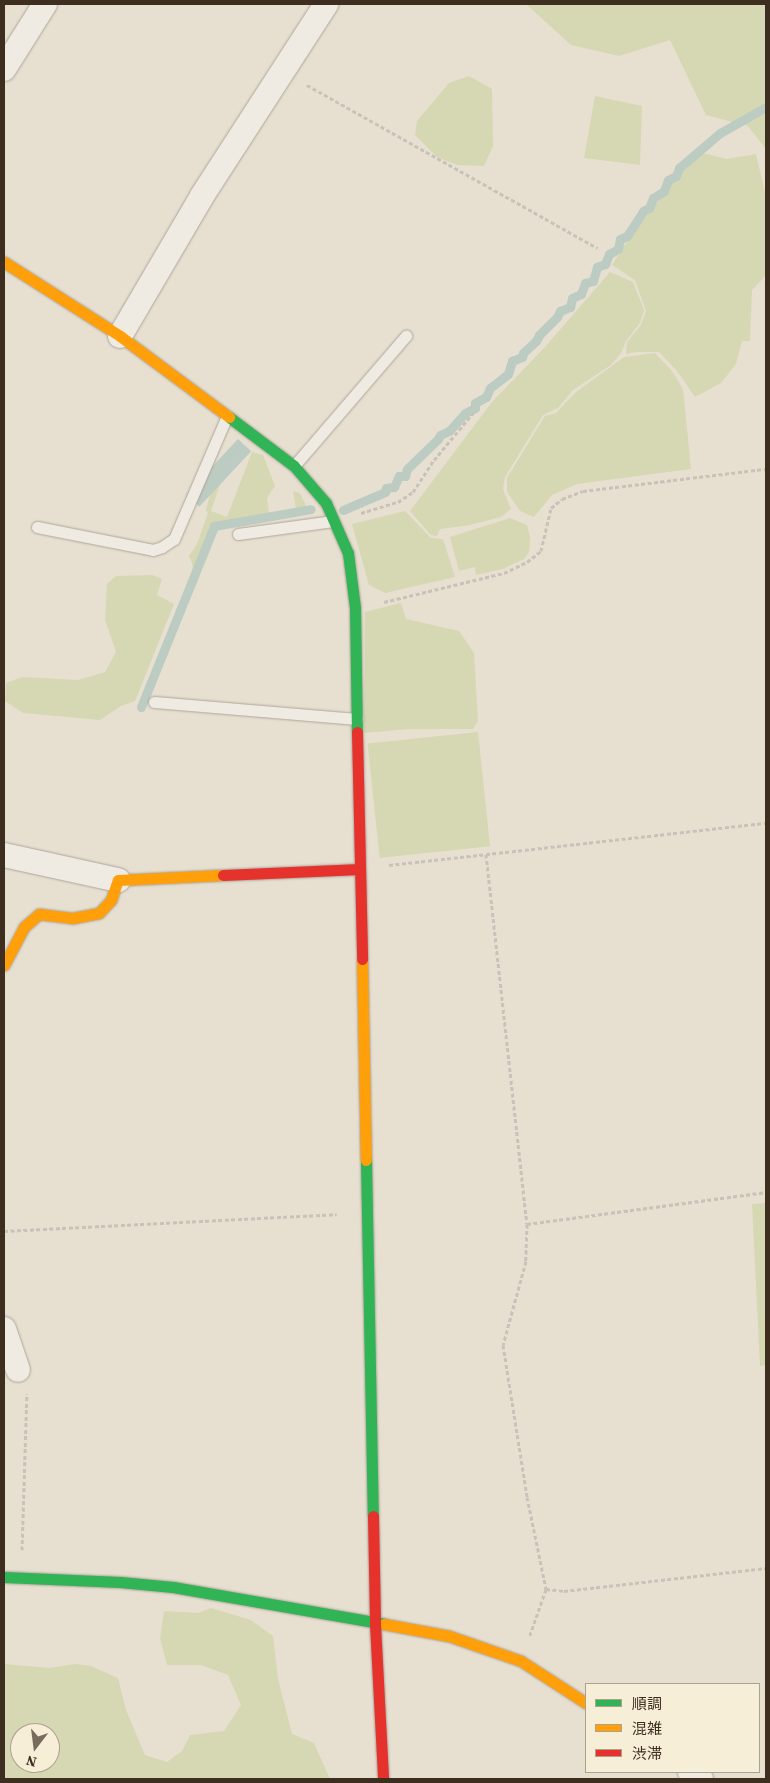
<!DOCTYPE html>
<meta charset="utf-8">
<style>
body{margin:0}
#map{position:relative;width:770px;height:1783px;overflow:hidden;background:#e7e0d1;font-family:"Source Serif 4","Noto Sans JP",serif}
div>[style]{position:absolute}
.green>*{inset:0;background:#d6d7b3;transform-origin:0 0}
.water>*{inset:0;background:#bcccc2;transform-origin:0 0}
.stream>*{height:9px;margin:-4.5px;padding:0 4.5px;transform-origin:4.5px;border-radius:4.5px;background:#bcccc2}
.path>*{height:3px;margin-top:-1.5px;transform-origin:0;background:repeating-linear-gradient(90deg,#c8c2b9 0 4px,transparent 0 6.5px)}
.roads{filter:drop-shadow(0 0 1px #ada599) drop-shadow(0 0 1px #ada599)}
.lane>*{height:11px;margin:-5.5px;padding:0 5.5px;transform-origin:5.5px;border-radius:5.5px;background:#efebe3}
.street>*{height:24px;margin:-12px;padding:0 12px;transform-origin:12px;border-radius:12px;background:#efebe3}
.fast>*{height:11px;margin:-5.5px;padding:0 5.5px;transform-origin:5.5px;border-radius:5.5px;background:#30b455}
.slow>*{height:11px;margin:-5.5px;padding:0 5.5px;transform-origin:5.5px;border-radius:5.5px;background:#ff9f0a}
.jam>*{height:11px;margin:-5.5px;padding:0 5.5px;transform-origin:5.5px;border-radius:5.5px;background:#e5322d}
span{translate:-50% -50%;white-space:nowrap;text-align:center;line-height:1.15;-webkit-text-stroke:5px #f7eed8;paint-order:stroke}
.frame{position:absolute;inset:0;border:5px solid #3d2e20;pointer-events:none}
.legend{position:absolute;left:585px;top:1683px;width:175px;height:90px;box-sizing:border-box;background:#f7eed8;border:1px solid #ada18e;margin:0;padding:6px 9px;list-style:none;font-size:15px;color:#3d2e20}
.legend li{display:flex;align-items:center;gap:10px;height:25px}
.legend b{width:25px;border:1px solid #ada18e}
.north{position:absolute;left:10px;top:1723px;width:50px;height:50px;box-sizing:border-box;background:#f7eed8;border:1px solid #ada18e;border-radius:50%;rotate:195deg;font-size:14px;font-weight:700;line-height:20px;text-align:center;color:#3d2e20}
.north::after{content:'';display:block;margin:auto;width:18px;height:22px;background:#786c5e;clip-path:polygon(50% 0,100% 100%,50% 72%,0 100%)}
</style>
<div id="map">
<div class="green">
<div style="clip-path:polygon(526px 4px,766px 4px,766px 149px,748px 126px,706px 115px,670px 40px,619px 56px,571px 45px)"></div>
<div style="clip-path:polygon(469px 76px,492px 89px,493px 146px,484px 166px,457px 165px,437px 157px,415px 135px,417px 121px,449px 83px)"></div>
<div style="clip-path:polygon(595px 96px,642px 106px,640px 165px,584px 158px)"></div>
<div style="clip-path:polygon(702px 153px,727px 159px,756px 154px,766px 197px,766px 275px,752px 290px,750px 341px,742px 341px,736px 364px,721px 383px,695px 397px,677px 371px,659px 352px,637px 352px,626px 354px,627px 342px,641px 325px,646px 311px,635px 280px,612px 265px,628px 240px,673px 182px)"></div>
<div style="clip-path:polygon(610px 272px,633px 282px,644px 310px,640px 323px,626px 341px,621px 353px,611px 365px,573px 390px,558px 408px,543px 415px,505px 477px,503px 489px,511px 509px,501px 517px,470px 525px,440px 529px,437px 536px,431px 535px,410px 511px,492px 402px,545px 347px)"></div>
<div style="clip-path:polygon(655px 353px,672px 371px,683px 389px,691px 469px,577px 484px,552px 495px,534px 517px,520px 511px,507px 492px,507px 478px,545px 416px,556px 413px,576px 392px,624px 357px)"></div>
<div style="clip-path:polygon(231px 452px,211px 511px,227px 517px,252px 452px,263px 455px,275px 486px,267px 498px,269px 513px,296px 509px,293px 491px,300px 493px,307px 508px,213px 525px,193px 571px,192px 563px,189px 556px,197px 544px,208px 513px,206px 510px,216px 470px,225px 456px)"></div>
<div style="clip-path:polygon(405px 511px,431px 538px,443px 539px,455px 577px,385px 593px,369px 585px,352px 524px)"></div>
<div style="clip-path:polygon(510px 518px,527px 525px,530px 537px,529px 552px,524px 559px,503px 569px,476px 575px,475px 567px,459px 571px,450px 537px)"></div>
<div style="clip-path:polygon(152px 575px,162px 579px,157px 595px,174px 604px,135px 701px,121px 706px,100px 720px,23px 713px,5px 701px,6px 683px,22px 677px,78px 680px,105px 672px,116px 652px,105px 620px,107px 584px,116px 576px)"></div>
<div style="clip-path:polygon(401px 603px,406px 619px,459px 631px,474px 653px,478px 721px,473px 729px,410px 729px,364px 733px,365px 612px)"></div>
<div style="left:478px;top:732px;width:115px;height:111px;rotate:84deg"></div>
<div style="clip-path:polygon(766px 1203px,766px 1365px,760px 1366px,752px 1204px)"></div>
<div style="clip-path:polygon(evenodd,211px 1608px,251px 1620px,273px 1636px,278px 1679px,292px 1734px,314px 1743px,330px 1779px,4px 1779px,4px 1664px,49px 1668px,75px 1664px,91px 1666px,118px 1678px,126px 1710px,145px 1755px,167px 1762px,182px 1751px,190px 1735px,224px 1731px,241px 1705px,228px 1675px,201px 1665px,167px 1665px,160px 1638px,164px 1611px,198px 1613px,211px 1608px,20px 1733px,50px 1733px,50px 1763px,20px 1763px,20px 1733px)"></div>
</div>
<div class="water">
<div style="left:238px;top:439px;width:18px;height:76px;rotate:43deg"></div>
</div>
<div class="stream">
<div style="left:343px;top:510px;width:46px;rotate:-23.2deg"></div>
<div style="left:385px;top:492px;width:4px;rotate:-76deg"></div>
<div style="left:386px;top:488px;width:8px;rotate:-7deg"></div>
<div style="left:394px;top:487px;width:12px;rotate:-66deg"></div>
<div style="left:399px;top:476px;width:6px"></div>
<div style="left:405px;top:476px;width:7px;rotate:-74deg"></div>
<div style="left:407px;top:469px;width:43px;rotate:-44.1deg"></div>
<div style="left:438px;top:439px;width:4px;rotate:-63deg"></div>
<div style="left:440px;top:435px;width:10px;rotate:-24deg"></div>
<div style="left:449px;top:431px;width:24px;rotate:-48deg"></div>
<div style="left:465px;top:413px;width:11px;rotate:-27deg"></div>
<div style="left:475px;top:408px;width:5px;rotate:-90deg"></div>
<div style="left:475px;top:403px;width:13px;rotate:-29deg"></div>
<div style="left:486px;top:397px;width:10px;rotate:-66deg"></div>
<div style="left:490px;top:388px;width:23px;rotate:-38deg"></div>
<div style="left:508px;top:374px;width:14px;rotate:-73deg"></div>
<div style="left:512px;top:361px;width:11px;rotate:-22deg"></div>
<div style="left:522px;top:357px;width:4px;rotate:-76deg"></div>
<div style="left:523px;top:353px;width:18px;rotate:-43deg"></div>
<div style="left:536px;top:341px;width:7px;rotate:-63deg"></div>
<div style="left:539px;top:335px;width:25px;rotate:-45deg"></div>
<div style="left:557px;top:317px;width:7px;rotate:-63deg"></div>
<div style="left:560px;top:311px;width:11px;rotate:-22deg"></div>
<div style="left:570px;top:307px;width:9px;rotate:-77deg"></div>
<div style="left:572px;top:298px;width:10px;rotate:-24deg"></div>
<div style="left:581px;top:294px;width:12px;rotate:-70deg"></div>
<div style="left:585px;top:283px;width:8px;rotate:-14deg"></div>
<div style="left:593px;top:281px;width:15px;rotate:-74deg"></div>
<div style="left:597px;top:267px;width:9px;rotate:-21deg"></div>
<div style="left:605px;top:264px;width:11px;rotate:-68deg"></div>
<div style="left:609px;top:254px;width:10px;rotate:-29deg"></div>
<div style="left:618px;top:249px;width:10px;rotate:-79deg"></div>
<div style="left:620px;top:239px;width:8px;rotate:-23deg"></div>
<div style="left:627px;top:236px;width:30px;rotate:-57deg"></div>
<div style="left:643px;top:211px;width:7px;rotate:-27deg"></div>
<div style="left:649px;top:208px;width:11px;rotate:-68deg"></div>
<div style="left:653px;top:198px;width:13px;rotate:-32deg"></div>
<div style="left:664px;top:191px;width:12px;rotate:-70deg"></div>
<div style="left:668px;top:180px;width:9px;rotate:-27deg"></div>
<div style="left:676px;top:176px;width:9px;rotate:-69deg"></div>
<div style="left:679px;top:168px;width:54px;rotate:-40.5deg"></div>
<div style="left:720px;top:133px;width:53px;rotate:-29.5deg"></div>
<div style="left:141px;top:707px;width:195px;rotate:-68deg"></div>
<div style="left:214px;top:526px;width:98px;rotate:-9.9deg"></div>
</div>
<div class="path">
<div style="left:307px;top:85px;width:333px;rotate:29.3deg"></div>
<div style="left:361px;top:513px;width:39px;rotate:-17deg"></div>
<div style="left:398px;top:502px;width:18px;rotate:-34deg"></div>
<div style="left:413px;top:492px;width:38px;rotate:-57deg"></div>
<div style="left:434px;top:460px;width:62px;rotate:-50.2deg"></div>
<div style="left:384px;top:602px;width:123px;rotate:-13.6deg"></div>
<div style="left:504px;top:573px;width:25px;rotate:-26deg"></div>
<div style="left:527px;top:562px;width:18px;rotate:-38deg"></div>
<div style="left:541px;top:551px;width:44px;rotate:-76.9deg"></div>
<div style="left:551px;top:508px;width:14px;rotate:-39deg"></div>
<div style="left:562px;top:499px;width:22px;rotate:-21deg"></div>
<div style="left:583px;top:491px;width:184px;rotate:-6.9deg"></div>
<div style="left:486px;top:854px;width:372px;rotate:83.7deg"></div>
<div style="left:527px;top:1224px;width:37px;rotate:92deg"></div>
<div style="left:526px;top:1261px;width:87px;rotate:105.3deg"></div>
<div style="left:503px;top:1345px;width:154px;rotate:81deg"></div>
<div style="left:527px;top:1497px;width:94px;rotate:78.3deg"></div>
<div style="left:546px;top:1589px;width:49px;rotate:109.2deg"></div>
<div style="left:389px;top:865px;width:379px;rotate:-6.4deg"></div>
<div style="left:527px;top:1224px;width:241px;rotate:-7.6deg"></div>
<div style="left:4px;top:1231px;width:333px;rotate:-2.9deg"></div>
<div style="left:22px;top:1550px;width:156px;rotate:-88.2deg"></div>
<div style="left:546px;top:1589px;width:18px;rotate:6deg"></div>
<div style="left:564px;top:1591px;width:203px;rotate:-6.5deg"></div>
</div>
<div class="roads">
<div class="lane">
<div style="left:294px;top:466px;width:172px;rotate:-49.3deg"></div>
<div style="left:37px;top:527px;width:118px;rotate:11.2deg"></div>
<div style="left:153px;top:550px;width:9px;rotate:-18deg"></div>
<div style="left:162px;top:547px;width:14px;rotate:-34deg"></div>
<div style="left:174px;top:539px;width:134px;rotate:-66.7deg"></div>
<div style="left:238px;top:534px;width:96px;rotate:-7.8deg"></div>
<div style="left:154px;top:702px;width:204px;rotate:4.8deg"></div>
</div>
<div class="street">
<div style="left:4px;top:69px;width:77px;rotate:-57.8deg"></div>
<div style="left:120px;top:336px;width:162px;rotate:-59.6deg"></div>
<div style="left:202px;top:196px;width:229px;rotate:-57.1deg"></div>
<div style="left:4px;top:855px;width:117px;rotate:12.4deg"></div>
<div style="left:4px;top:1329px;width:43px;rotate:71.1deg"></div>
<div style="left:690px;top:1772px;width:13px;rotate:32deg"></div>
</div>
<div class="fast">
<div style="left:229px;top:417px;width:81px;rotate:37deg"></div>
<div style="left:294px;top:466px;width:49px;rotate:49.1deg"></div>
<div style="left:326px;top:503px;width:55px;rotate:66.3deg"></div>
<div style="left:348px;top:553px;width:55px;rotate:82.7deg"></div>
<div style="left:355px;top:608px;width:124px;rotate:89.1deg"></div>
<div style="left:366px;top:1160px;width:356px;rotate:88.9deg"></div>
<div style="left:4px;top:1577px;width:116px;rotate:2.5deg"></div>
<div style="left:120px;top:1582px;width:53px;rotate:5.4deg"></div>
<div style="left:173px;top:1587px;width:214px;rotate:9.9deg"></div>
</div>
<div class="slow">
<div style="left:4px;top:262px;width:138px;rotate:32.5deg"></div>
<div style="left:120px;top:336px;width:136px;rotate:36.6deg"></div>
<div style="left:362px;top:959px;width:201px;rotate:88.9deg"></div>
<div style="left:4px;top:965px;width:43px;rotate:-62.2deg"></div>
<div style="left:24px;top:927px;width:20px;rotate:-41deg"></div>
<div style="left:39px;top:914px;width:34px;rotate:7deg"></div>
<div style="left:73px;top:918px;width:26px;rotate:-11deg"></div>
<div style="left:99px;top:913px;width:18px;rotate:-47deg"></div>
<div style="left:111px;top:900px;width:21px;rotate:-71deg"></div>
<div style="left:118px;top:880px;width:105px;rotate:-2.7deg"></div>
<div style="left:384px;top:1624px;width:66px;rotate:10.5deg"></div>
<div style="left:449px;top:1636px;width:76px;rotate:19.1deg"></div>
<div style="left:521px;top:1661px;width:77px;rotate:32.9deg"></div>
</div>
<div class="jam">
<div style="left:357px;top:732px;width:227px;rotate:88.7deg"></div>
<div style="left:223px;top:875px;width:137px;rotate:-2.5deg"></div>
<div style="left:373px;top:1516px;width:108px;rotate:88.9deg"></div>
<div style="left:375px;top:1624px;width:155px;rotate:87deg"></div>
</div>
</div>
<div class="frame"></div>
<ul class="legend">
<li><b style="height:6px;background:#30b455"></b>順調</li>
<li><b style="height:6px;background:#ff9f0a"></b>混雑</li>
<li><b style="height:6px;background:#e5322d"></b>渋滞</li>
</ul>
<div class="north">N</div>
</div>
